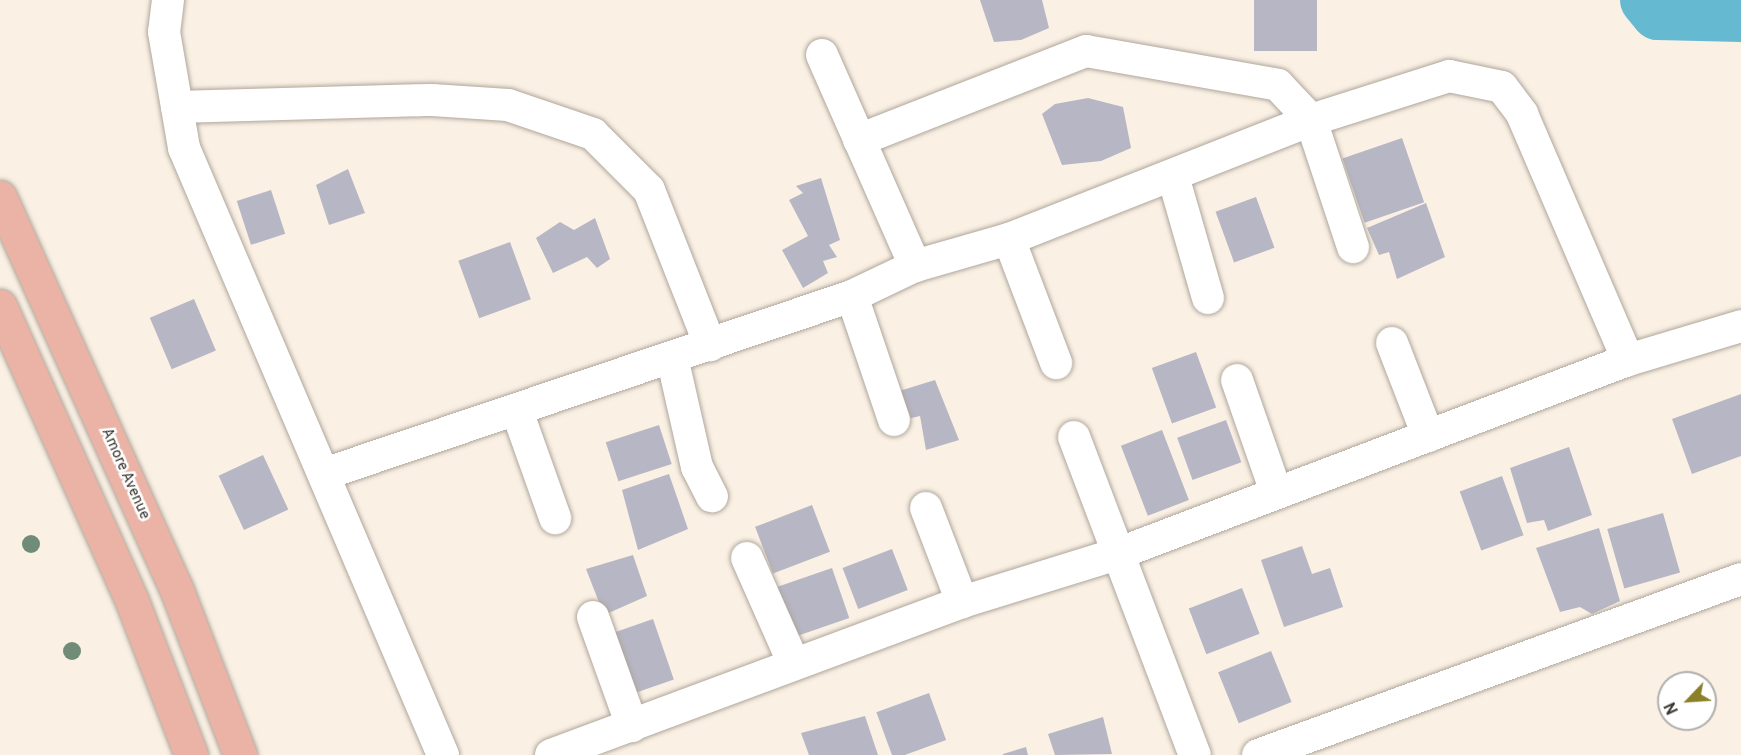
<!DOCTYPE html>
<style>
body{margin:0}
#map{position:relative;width:1741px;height:755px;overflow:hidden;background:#faf0e4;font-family:Overpass,sans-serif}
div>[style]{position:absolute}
.river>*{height:54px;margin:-27px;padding:0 27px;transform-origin:27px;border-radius:27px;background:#65bad1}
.building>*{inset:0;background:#b7b6c4;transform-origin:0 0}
.roads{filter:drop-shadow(0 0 2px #afa69b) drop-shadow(0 0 2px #afa69b)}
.minor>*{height:32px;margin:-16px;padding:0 16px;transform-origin:16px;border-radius:16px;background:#fff}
.major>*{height:33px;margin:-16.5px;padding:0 16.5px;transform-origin:16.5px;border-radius:16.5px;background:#eab3a6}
.trees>*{width:18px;height:18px;margin:-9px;border-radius:50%;background:#708b78}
span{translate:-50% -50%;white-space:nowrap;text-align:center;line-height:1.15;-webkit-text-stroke:5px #fff;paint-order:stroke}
.street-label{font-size:15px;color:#393631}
.north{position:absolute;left:1657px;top:671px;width:60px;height:60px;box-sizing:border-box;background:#fff;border:2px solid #b0afad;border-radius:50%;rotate:245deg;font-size:16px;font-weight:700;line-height:24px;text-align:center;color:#393631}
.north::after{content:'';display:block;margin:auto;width:21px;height:27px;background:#8b8027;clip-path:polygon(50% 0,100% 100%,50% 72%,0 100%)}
</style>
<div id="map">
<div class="river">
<div style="left:1647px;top:0;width:17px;rotate:50deg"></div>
<div style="left:1658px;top:13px;width:83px;rotate:1.4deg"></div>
</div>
<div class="building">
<div style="clip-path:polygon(980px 0,1042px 0,1049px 28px,1021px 40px,994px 42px)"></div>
<div style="left:1254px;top:0;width:63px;height:51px"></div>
<div style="clip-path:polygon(1088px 98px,1123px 107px,1131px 148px,1101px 161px,1062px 165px,1042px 114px,1055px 104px)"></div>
<div style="left:1402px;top:138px;width:68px;height:63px;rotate:71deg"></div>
<div style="clip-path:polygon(348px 169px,365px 213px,329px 225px,316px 185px)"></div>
<div style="clip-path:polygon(821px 178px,840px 240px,829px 245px,837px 257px,823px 261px,828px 273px,803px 288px,782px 250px,808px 236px,789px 200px,803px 193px,796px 186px)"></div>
<div style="left:271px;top:190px;width:46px;height:36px;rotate:72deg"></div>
<div style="left:1256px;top:197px;width:54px;height:43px;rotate:70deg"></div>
<div style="clip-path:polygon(1426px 203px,1445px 257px,1397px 279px,1389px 252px,1379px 255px,1367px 228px)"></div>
<div style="clip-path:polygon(595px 218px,610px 259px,597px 268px,587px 257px,553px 273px,536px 238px,560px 222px,574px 230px)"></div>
<div style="left:510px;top:242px;width:61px;height:55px;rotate:70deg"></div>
<div style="left:194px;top:299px;width:56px;height:48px;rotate:67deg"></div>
<div style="left:1196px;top:352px;width:59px;height:47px;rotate:70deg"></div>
<div style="clip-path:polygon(935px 380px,959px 440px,926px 450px,920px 416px,907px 419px,896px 392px)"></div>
<div style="clip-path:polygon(1741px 394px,1741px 456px,1692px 474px,1672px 419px)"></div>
<div style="left:1226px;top:420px;width:45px;height:52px;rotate:70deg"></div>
<div style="left:659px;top:425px;width:41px;height:56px;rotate:72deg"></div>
<div style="left:1162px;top:430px;width:75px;height:44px;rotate:69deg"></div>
<div style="clip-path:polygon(1569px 447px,1592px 515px,1548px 531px,1544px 520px,1527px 523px,1510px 468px)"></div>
<div style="left:263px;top:455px;width:60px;height:49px;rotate:65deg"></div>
<div style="clip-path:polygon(669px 474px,688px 529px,638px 550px,622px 490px)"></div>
<div style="left:1502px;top:476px;width:63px;height:45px;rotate:70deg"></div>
<div style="left:812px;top:505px;width:50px;height:61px;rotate:69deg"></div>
<div style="left:1663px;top:513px;width:62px;height:58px;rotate:74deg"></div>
<div style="clip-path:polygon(1599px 528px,1620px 601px,1592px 614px,1580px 607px,1560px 612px,1536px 548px)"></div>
<div style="clip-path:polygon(1302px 546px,1312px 574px,1330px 568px,1343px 607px,1284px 627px,1261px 560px)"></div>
<div style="left:892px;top:549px;width:44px;height:53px;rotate:69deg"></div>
<div style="clip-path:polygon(633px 555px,647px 596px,604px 615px,586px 569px)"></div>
<div style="left:832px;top:568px;width:53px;height:59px;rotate:71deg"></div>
<div style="left:1242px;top:588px;width:49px;height:57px;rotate:69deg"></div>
<div style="left:653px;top:619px;width:64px;height:48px;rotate:71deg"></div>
<div style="left:1271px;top:651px;width:55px;height:57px;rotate:68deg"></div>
<div style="left:929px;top:693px;width:50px;height:56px;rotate:70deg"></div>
<div style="clip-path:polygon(865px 716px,878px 755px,809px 755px,801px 733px)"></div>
<div style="clip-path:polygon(1103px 717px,1112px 754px,1055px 755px,1048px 734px)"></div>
<div style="clip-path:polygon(1026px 747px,1028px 755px,1003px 755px,1003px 754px)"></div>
</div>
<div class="roads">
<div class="minor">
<div style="left:168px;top:0;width:32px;rotate:97deg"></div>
<div style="left:164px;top:32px;width:118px;rotate:80.2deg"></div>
<div style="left:184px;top:148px;width:660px;rotate:66.89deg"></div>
<div style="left:822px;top:55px;width:231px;rotate:66.2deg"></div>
<div style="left:177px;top:107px;width:255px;rotate:-1.6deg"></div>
<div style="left:432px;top:100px;width:76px;rotate:3.8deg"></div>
<div style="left:508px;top:105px;width:90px;rotate:18.8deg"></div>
<div style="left:593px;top:134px;width:79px;rotate:45deg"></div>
<div style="left:649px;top:190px;width:167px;rotate:68.5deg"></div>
<div style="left:859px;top:140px;width:244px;rotate:-21.4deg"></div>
<div style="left:1086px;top:51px;width:195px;rotate:10deg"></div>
<div style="left:1278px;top:85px;width:48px;rotate:46.7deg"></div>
<div style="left:1311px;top:120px;width:134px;rotate:71.7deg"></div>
<div style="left:1173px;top:176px;width:127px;rotate:74deg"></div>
<div style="left:1009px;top:239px;width:133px;rotate:69.2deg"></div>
<div style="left:852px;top:296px;width:131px;rotate:71.3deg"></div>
<div style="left:1392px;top:343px;width:100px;rotate:68.8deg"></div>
<div style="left:672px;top:357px;width:113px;rotate:77.2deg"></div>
<div style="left:697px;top:467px;width:33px;rotate:63deg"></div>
<div style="left:1237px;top:380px;width:119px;rotate:70.8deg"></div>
<div style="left:517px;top:411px;width:114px;rotate:70.4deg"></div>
<div style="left:1074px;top:437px;width:340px;rotate:69.2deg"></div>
<div style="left:327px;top:473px;width:554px;rotate:-18.63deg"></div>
<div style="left:852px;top:296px;width:70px;rotate:-25.5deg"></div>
<div style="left:915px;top:266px;width:98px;rotate:-16deg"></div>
<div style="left:1009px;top:239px;width:325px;rotate:-21.5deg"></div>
<div style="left:1311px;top:120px;width:145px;rotate:-17.7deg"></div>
<div style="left:1449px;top:76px;width:54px;rotate:11.7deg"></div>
<div style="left:1502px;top:87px;width:34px;rotate:53deg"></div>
<div style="left:1522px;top:114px;width:268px;rotate:66.7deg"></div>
<div style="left:926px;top:508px;width:101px;rotate:69deg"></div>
<div style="left:747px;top:558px;width:116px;rotate:66.1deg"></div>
<div style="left:593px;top:617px;width:116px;rotate:70.3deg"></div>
<div style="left:551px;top:755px;width:439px;rotate:-20.4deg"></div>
<div style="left:962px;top:602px;width:162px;rotate:-17.2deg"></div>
<div style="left:1117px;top:554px;width:547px;rotate:-20.79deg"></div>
<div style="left:1628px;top:360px;width:118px;rotate:-16.7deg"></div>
<div style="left:1258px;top:755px;width:514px;rotate:-20.02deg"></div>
</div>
<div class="major">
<div style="left:0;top:197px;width:429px;rotate:65.8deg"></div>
<div style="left:176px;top:588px;width:179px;rotate:69deg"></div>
<div style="left:0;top:306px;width:323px;rotate:65.9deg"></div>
<div style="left:132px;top:601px;width:165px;rotate:69deg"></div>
</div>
</div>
<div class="trees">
<div style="left:31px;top:544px"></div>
<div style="left:72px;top:651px"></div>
</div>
<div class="street-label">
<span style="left:125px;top:474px;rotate:66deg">Amore Avenue</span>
</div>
<div class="north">N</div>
</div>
